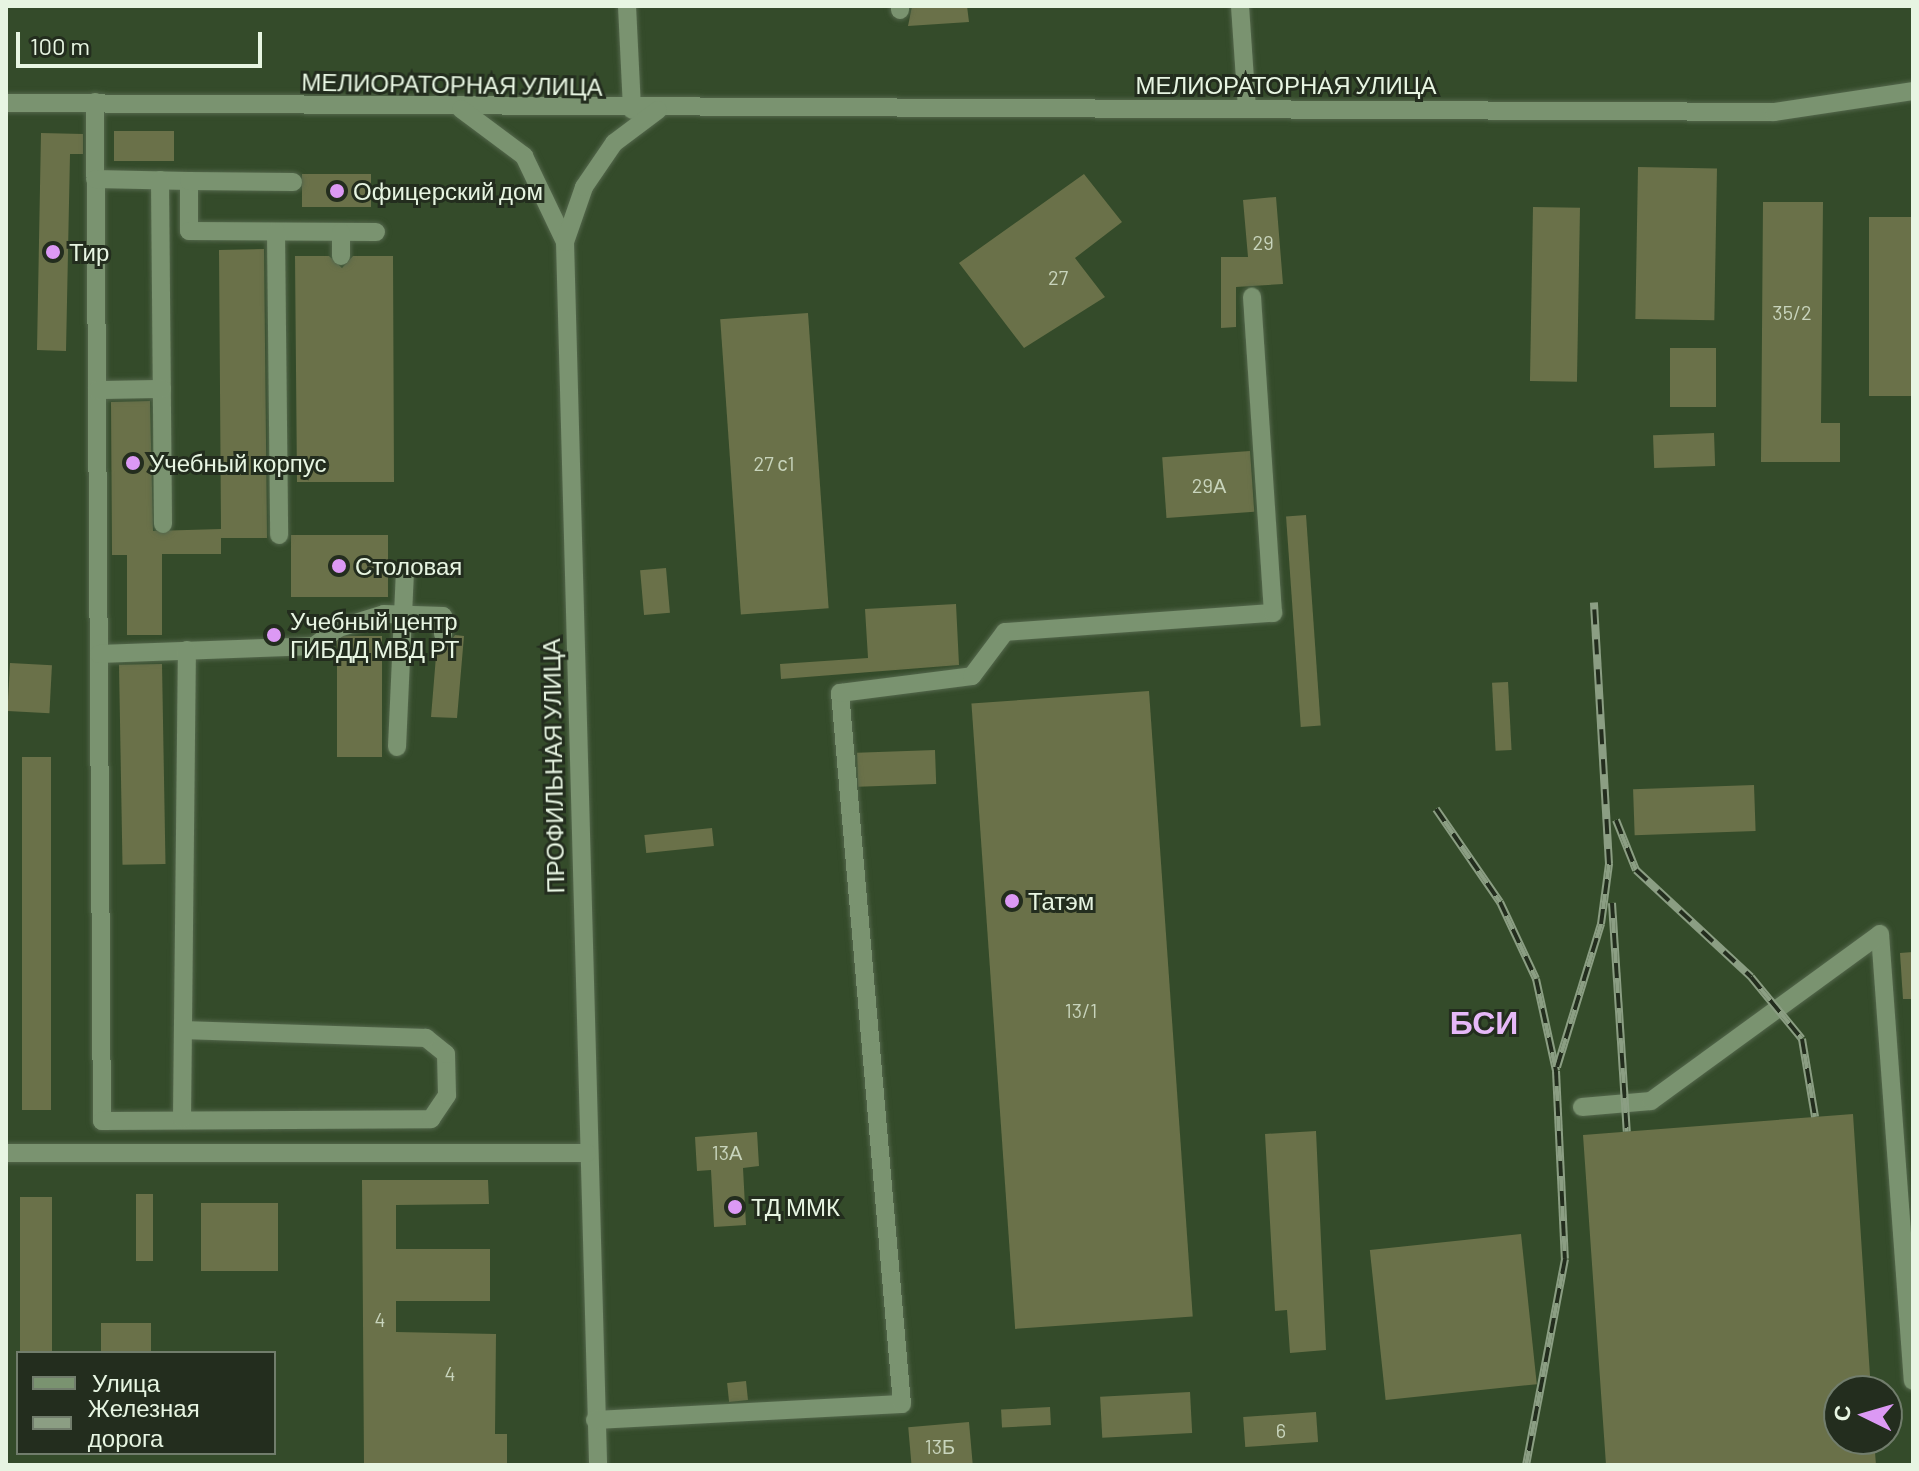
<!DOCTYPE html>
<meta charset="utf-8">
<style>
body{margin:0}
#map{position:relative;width:1919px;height:1471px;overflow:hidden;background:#344b2a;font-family:Barlow,sans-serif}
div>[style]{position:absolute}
.building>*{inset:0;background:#6a7149;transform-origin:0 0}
.roads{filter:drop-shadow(0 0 2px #54674c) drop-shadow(0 0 2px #54674c)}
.minor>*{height:18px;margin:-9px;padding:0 9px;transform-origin:9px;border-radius:9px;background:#7a9370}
.rail>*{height:8px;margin-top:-4px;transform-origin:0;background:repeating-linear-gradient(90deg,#232d1e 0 15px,#8b9e83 0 30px);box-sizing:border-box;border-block:2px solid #8b9e83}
.dots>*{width:22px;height:22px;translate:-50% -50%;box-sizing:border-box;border:4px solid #232d1e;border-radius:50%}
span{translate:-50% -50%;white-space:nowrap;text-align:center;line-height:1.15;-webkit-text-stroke:6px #232d1e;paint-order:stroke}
.number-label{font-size:20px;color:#c8d4bc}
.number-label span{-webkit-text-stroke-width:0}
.street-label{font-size:24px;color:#e7f5e2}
.poi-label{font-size:24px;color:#e7f5e2}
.left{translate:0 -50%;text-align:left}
.district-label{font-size:32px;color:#e6b8f8;font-weight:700}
.frame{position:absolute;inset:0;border:8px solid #e7f5e2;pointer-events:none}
.legend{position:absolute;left:16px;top:1351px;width:260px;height:104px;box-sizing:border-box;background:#232d1e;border:2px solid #717d6c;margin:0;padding:10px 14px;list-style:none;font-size:24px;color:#e7f5e2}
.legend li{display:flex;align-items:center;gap:16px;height:40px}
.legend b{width:40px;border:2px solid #717d6c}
.north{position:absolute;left:1823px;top:1375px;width:80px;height:80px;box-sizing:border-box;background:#232d1e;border:2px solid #717d6c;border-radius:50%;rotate:275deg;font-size:22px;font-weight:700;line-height:32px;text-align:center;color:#e7f5e2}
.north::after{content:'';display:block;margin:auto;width:28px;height:36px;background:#dc99f4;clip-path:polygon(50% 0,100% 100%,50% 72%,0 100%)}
.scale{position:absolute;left:16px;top:32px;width:246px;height:36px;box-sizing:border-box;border:4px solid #e7f5e2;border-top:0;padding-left:10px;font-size:24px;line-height:28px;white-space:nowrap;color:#e7f5e2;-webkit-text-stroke:6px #232d1e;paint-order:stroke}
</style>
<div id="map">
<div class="building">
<div style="clip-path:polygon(912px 6px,967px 6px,969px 22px,908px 26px)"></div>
<div style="left:174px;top:131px;width:30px;height:60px;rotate:90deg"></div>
<div style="clip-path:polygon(41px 133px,83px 134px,83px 154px,70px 154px,66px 351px,37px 350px)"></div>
<div style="left:1638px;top:167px;width:79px;height:152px;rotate:1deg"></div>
<div style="left:371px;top:174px;width:33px;height:69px;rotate:90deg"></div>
<div style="clip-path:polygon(1084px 174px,1122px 222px,1075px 258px,1105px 297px,1024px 348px,959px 263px)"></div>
<div style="clip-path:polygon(1276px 197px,1283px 284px,1236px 287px,1236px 327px,1221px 328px,1221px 257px,1248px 257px,1243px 200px)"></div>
<div style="clip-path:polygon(1763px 202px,1823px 202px,1821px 423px,1840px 423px,1840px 462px,1761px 462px)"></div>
<div style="left:1533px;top:207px;width:47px;height:174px;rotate:1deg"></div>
<div style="left:1869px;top:217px;width:44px;height:179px"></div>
<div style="clip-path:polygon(264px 249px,267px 538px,221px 538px,221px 554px,162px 554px,162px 635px,127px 635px,127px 555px,112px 555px,111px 402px,150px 401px,153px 531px,221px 529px,219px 250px)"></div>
<div style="clip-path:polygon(295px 256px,329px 256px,342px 268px,353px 256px,393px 256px,394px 482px,297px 482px)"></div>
<div style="left:808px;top:313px;width:296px;height:88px;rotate:86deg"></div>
<div style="left:1716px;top:348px;width:59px;height:46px;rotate:90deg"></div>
<div style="left:1714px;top:433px;width:33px;height:61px;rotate:88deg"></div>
<div style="left:1250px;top:451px;width:61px;height:88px;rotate:86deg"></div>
<div style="left:1306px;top:515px;width:211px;height:20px;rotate:86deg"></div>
<div style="left:291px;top:535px;width:97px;height:62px"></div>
<div style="left:666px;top:568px;width:45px;height:26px;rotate:85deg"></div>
<div style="clip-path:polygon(956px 604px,959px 665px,781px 679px,780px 664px,868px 658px,865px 609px)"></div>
<div style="clip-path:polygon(455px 635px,464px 636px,457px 718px,431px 717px,437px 644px,448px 645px)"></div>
<div style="left:382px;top:636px;width:121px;height:45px;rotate:90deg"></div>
<div style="left:10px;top:663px;width:42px;height:48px;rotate:3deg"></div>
<div style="left:162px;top:664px;width:200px;height:43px;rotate:89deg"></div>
<div style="left:1508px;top:682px;width:68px;height:16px;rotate:87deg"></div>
<div style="left:1149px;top:691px;width:627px;height:178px;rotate:86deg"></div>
<div style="left:935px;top:750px;width:34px;height:78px;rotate:88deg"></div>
<div style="left:22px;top:757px;width:29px;height:353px"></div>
<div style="left:1754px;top:785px;width:46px;height:121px;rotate:88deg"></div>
<div style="left:712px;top:828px;width:18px;height:68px;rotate:84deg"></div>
<div style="clip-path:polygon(1913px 952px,1913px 999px,1903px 999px,1900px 953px)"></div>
<div style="clip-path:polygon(1853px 1114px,1871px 1391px,1839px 1391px,1839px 1439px,1874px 1439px,1876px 1465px,1606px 1465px,1583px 1135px)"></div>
<div style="clip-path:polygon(1316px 1131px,1326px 1350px,1290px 1353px,1287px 1310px,1275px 1311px,1265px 1134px)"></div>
<div style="clip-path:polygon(757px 1132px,759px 1166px,743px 1168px,746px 1225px,714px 1227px,711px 1170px,697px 1171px,695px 1137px)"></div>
<div style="clip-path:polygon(362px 1180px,488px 1180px,489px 1204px,396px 1205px,396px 1249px,490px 1249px,490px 1301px,396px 1301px,396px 1332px,496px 1334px,495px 1434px,507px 1434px,507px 1465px,364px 1465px)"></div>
<div style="left:136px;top:1194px;width:17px;height:67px"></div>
<div style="left:20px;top:1197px;width:32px;height:156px"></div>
<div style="left:201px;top:1203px;width:77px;height:68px"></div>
<div style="left:1521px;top:1234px;width:151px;height:152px;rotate:84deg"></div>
<div style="left:101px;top:1323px;width:50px;height:30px"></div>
<div style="left:746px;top:1381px;width:19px;height:19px;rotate:84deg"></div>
<div style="left:1190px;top:1392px;width:41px;height:90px;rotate:87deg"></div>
<div style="left:1050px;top:1407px;width:18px;height:49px;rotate:87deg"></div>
<div style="left:1316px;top:1412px;width:30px;height:73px;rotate:86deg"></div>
<div style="left:969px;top:1422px;width:43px;height:61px;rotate:85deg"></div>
</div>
<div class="roads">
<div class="minor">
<div style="left:627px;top:6px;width:104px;rotate:87.2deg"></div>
<div style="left:900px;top:6px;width:4px;rotate:90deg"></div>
<div style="left:1240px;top:6px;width:103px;rotate:86.1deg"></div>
<div style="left:95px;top:102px;width:1019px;rotate:89.61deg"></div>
<div style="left:102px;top:1121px;width:329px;rotate:-0.3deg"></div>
<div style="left:431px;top:1119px;width:29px;rotate:-56deg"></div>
<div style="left:447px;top:1095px;width:41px;rotate:-91.4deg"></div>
<div style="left:446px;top:1054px;width:26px;rotate:-141deg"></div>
<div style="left:426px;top:1038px;width:243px;rotate:-178.1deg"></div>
<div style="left:6px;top:103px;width:1768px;rotate:0.29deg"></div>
<div style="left:1774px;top:112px;width:141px;rotate:-8.6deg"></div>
<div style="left:461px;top:109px;width:79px;rotate:36.7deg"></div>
<div style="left:524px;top:156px;width:95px;rotate:64.5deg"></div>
<div style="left:565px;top:242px;width:1223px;rotate:88.45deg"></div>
<div style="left:95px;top:179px;width:94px;rotate:1.2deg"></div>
<div style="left:189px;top:181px;width:50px;rotate:90deg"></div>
<div style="left:189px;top:231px;width:187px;rotate:0.3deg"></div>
<div style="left:160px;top:180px;width:344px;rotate:89.5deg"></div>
<div style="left:189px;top:181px;width:104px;rotate:0.6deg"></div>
<div style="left:276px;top:232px;width:303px;rotate:89.4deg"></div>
<div style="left:341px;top:232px;width:24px;rotate:90deg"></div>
<div style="left:565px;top:242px;width:58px;rotate:-70.9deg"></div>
<div style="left:584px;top:187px;width:53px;rotate:-55.7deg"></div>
<div style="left:614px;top:143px;width:55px;rotate:-36.9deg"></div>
<div style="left:97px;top:390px;width:65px;rotate:-0.9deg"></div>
<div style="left:99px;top:654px;width:215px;rotate:-2.1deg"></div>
<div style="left:314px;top:646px;width:31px;rotate:-36deg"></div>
<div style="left:339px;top:628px;width:47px;rotate:-17.3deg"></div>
<div style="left:384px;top:614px;width:59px;rotate:1.9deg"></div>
<div style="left:443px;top:616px;width:18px;rotate:90deg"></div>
<div style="left:397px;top:747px;width:173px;rotate:-87.4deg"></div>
<div style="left:1880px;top:934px;width:448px;rotate:85.8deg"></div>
<div style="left:1582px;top:1107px;width:69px;rotate:-5deg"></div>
<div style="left:1651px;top:1101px;width:283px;rotate:-36.1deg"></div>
<div style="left:182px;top:1119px;width:469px;rotate:-89.4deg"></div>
<div style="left:6px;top:1153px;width:581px"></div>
<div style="left:595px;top:1420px;width:307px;rotate:-3deg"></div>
<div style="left:902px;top:1404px;width:714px;rotate:-94.98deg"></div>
<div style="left:840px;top:693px;width:133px;rotate:-7.3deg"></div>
<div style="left:972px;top:676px;width:55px;rotate:-53.1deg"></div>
<div style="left:1005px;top:632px;width:269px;rotate:-4.1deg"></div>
<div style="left:1273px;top:613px;width:317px;rotate:-93.8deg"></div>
</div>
</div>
<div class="rail">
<div style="left:1436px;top:809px;width:113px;rotate:55.5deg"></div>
<div style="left:1500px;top:902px;width:85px;rotate:64.9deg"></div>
<div style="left:1536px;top:979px;width:94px;rotate:77.7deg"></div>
<div style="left:1556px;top:1071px;width:188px;rotate:87.3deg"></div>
<div style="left:1565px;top:1259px;width:210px;rotate:100.7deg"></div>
<div style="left:1616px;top:820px;width:54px;rotate:68.2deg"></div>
<div style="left:1636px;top:870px;width:157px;rotate:42.9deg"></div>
<div style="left:1751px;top:977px;width:80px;rotate:50.6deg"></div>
<div style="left:1802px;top:1039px;width:79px;rotate:80.5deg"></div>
<div style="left:1612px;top:903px;width:229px;rotate:86.3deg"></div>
<div style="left:1557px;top:1067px;width:150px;rotate:-72.9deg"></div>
<div style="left:1601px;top:924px;width:61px;rotate:-82.4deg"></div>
<div style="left:1609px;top:864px;width:262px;rotate:-93.3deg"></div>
</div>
<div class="dots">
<div style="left:337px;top:191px;background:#dc99f4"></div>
<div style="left:53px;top:252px;background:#dc99f4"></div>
<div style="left:133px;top:463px;background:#dc99f4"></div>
<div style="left:339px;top:566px;background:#dc99f4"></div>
<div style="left:274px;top:635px;background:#dc99f4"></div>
<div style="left:1012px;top:901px;background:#dc99f4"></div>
<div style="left:735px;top:1207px;background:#dc99f4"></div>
</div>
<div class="number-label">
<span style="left:1263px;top:242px">29</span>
<span style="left:1058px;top:277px">27</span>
<span style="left:1792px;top:312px">35/2</span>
<span style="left:774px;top:463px">27 с1</span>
<span style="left:1209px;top:485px">29А</span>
<span style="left:1081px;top:1010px">13/1</span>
<span style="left:727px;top:1152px">13А</span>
<span style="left:380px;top:1319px">4</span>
<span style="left:450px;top:1373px">4</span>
<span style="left:1281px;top:1430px">6</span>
<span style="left:940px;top:1446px">13Б</span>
</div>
<div class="street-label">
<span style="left:452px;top:84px;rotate:1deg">МЕЛИОРАТОРНАЯ УЛИЦА</span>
<span style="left:1286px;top:85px">МЕЛИОРАТОРНАЯ УЛИЦА</span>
<span style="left:553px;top:766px;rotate:-91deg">ПРОФИЛЬНАЯ УЛИЦА</span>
</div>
<div class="poi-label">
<span class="left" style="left:353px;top:191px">Офицерский дом</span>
<span class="left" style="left:69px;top:252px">Тир</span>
<span class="left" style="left:149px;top:463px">Учебный корпус</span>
<span class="left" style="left:355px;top:566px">Столовая</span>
<span class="left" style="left:290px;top:635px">Учебный центр<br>ГИБДД МВД РТ</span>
<span class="left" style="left:1028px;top:901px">Татэм</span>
<span class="left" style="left:751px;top:1207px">ТД ММК</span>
</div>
<div class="district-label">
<span style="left:1484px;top:1021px">БСИ</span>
</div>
<div class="frame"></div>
<ul class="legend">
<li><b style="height:10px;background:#7a9370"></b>Улица</li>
<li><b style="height:10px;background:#8b9e83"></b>Железная дорога</li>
</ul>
<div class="north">С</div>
<div class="scale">100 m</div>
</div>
